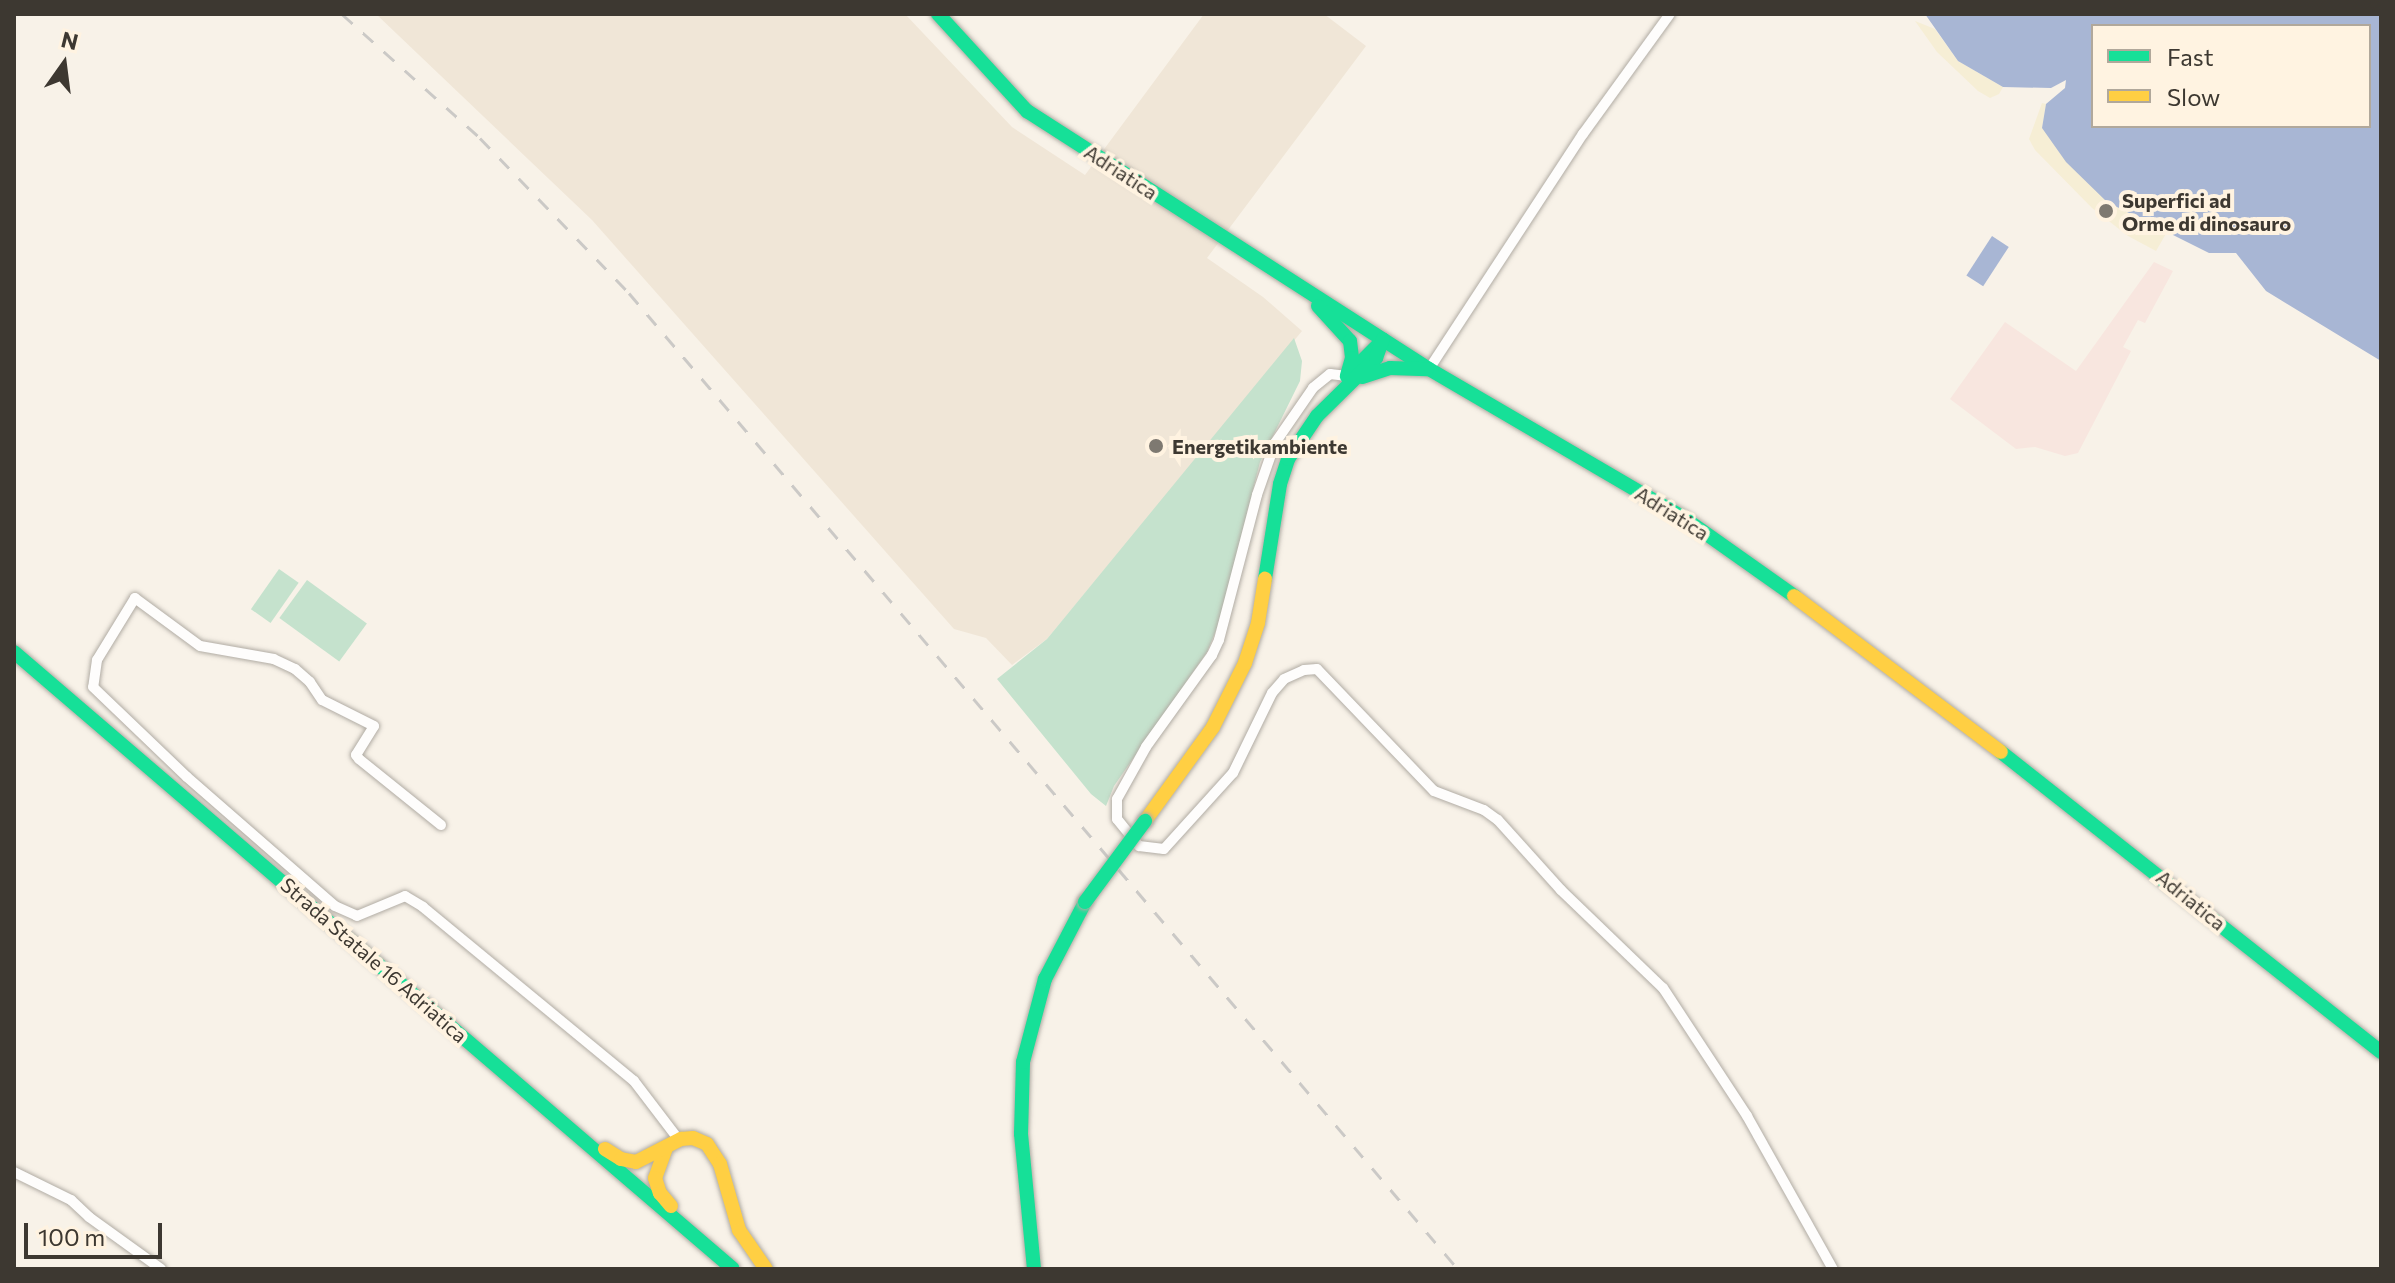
<!DOCTYPE html>
<style>
body{margin:0}
#map{position:relative;width:2395px;height:1283px;overflow:hidden;background:#f8f2e8;font-family:Commissioner,sans-serif}
div>[style]{position:absolute}
.commercial>*{inset:0;background:#f8e6df}
.industrial>*{inset:0;background:#f0e6d7}
.green>*{inset:0;background:#c5e2cd;transform-origin:0 0}
.sand>*{inset:0;background:#f6eed5}
.water>*{inset:0;background:#a8b6d4;transform-origin:0 0}
.roads{filter:drop-shadow(0 0 2px #b1aca4) drop-shadow(0 0 2px #b1aca4)}
.street>*{height:10px;margin:-5px;padding:0 5px;transform-origin:5px;border-radius:5px;background:#fefdfc}
.fast>*{height:14px;margin:-7px;padding:0 7px;transform-origin:7px;border-radius:7px;background:#16e098}
.slow>*{height:14px;margin:-7px;padding:0 7px;transform-origin:7px;border-radius:7px;background:#ffcf43}
.rail>*{height:3px;margin-top:-1.5px;transform-origin:0;background:repeating-linear-gradient(90deg,#cbc9c6 0 14px,transparent 0 28px)}
.bridges{filter:drop-shadow(0 0 2px #b1aca4) drop-shadow(0 0 2px #b1aca4)}
.fast-bridge>*{height:14px;margin:-7px;padding:0 7px;transform-origin:7px;border-radius:7px;background:#16e098}
.dots>*{width:22px;height:22px;translate:-50% -50%;box-sizing:border-box;border:4px solid #fff3e1;border-radius:50%}
span{translate:-50% -50%;white-space:nowrap;text-align:center;line-height:1.15;-webkit-text-stroke:8px #fff3e1;paint-order:stroke}
.street-label{font-size:20px;color:#3d3831}
.poi-label{font-size:20px;color:#3d3831;font-weight:700}
.left{translate:0 -50%;text-align:left}
.frame{position:absolute;inset:0;border:16px solid #3d3831;pointer-events:none}
.legend{position:absolute;left:2091px;top:24px;width:280px;height:104px;box-sizing:border-box;background:#fff3e1;border:2px solid #b1a89b;margin:0;padding:10px 14px;list-style:none;font-size:24px;color:#3d3831}
.legend li{display:flex;align-items:center;gap:16px;height:40px}
.legend b{width:40px;border:2px solid #b1a89b}
.north{position:absolute;left:24px;top:24px;width:80px;height:80px;-webkit-text-stroke:6px #fff3e1;paint-order:stroke;rotate:14deg;font-size:22px;font-weight:700;line-height:32px;text-align:center;color:#3d3831}
.north::after{content:'';display:block;margin:auto;width:28px;height:36px;background:#3d3831;clip-path:polygon(50% 0,100% 100%,50% 72%,0 100%)}
.scale{position:absolute;left:24px;top:1223px;width:138px;height:36px;box-sizing:border-box;border:4px solid #3d3831;border-top:0;padding-left:10px;font-size:24px;line-height:28px;white-space:nowrap;color:#3d3831;-webkit-text-stroke:6px #fff3e1;paint-order:stroke}
</style>
<div id="map">
<div class="commercial">
<div style="clip-path:polygon(2154px 262px,2173px 271px,2145px 323px,2138px 320px,2123px 347px,2131px 351px,2078px 453px,2065px 456px,2035px 447px,2016px 449px,1950px 399px,2005px 322px,2076px 371px)"></div>
</div>
<div class="industrial">
<div style="clip-path:polygon(376px 14px,905px 14px,1012px 127px,1085px 175px,1204px 14px,1324px 14px,1366px 46px,1207px 258px,1263px 297px,1302px 331px,1047px 639px,1012px 665px,986px 638px,954px 629px,592px 220px)"></div>
</div>
<div class="green">
<div style="clip-path:polygon(1294px 338px,1302px 361px,1300px 381px,1260px 462px,1219px 623px,1207px 652px,1114px 786px,1106px 806px,1091px 794px,997px 679px,1047px 639px)"></div>
<div style="left:279px;top:569px;width:24px;height:49px;rotate:35deg"></div>
<div style="left:307px;top:580px;width:74px;height:47px;rotate:36deg"></div>
</div>
<div class="sand">
<div style="clip-path:polygon(1915px 21px,1935px 29px,1958px 61px,2003px 87px,1999px 94px,1990px 98px,1978px 91px,1937px 52px)"></div>
<div style="clip-path:polygon(2042px 103px,2046px 104px,2042px 128px,2107px 202px,2167px 232px,2156px 251px,2128px 236px,2092px 208px,2035px 150px,2029px 139px)"></div>
</div>
<div class="water">
<div style="clip-path:polygon(evenodd,1925px 14px,2381px 14px,2381px 361px,2266px 291px,2236px 253px,2209px 253px,2107px 202px,2066px 162px,2042px 128px,2046px 104px,2065px 88px,2066px 80px,2051px 88px,2003px 87px,1958px 61px,1925px 14px,2369px 26px,2369px 126px,2093px 126px,2093px 26px,2369px 26px)"></div>
<div style="left:1992px;top:236px;width:20px;height:47px;rotate:33deg"></div>
</div>
<div class="roads">
<div class="street">
<div style="left:1429px;top:369px;width:281px;rotate:-56.8deg"></div>
<div style="left:1583px;top:134px;width:148px;rotate:-54.1deg"></div>
<div style="left:1347px;top:376px;width:17px;rotate:-173deg"></div>
<div style="left:1330px;top:374px;width:22px;rotate:141deg"></div>
<div style="left:1313px;top:388px;width:67px;rotate:124.6deg"></div>
<div style="left:1275px;top:443px;width:55px;rotate:109.1deg"></div>
<div style="left:1257px;top:495px;width:150px;rotate:104.7deg"></div>
<div style="left:1219px;top:640px;width:17px;rotate:115deg"></div>
<div style="left:1212px;top:655px;width:113px;rotate:125.7deg"></div>
<div style="left:1146px;top:747px;width:60px;rotate:119.1deg"></div>
<div style="left:1117px;top:799px;width:20px;rotate:90deg"></div>
<div style="left:1117px;top:819px;width:35px;rotate:51deg"></div>
<div style="left:1139px;top:846px;width:25px;rotate:7deg"></div>
<div style="left:1164px;top:849px;width:103px;rotate:-47.8deg"></div>
<div style="left:1233px;top:773px;width:89px;rotate:-64deg"></div>
<div style="left:1272px;top:693px;width:18px;rotate:-49deg"></div>
<div style="left:1284px;top:679px;width:22px;rotate:-24deg"></div>
<div style="left:1304px;top:670px;width:13px;rotate:-4deg"></div>
<div style="left:1317px;top:669px;width:169px;rotate:46.2deg"></div>
<div style="left:1434px;top:791px;width:53px;rotate:20.8deg"></div>
<div style="left:1484px;top:810px;width:17px;rotate:36deg"></div>
<div style="left:1498px;top:820px;width:94px;rotate:48deg"></div>
<div style="left:1561px;top:890px;width:141px;rotate:43.9deg"></div>
<div style="left:1663px;top:988px;width:153px;rotate:56.7deg"></div>
<div style="left:1747px;top:1116px;width:176px;rotate:60.7deg"></div>
<div style="left:441px;top:825px;width:105px;rotate:-141.2deg"></div>
<div style="left:359px;top:759px;width:5px;rotate:-127deg"></div>
<div style="left:356px;top:755px;width:34px;rotate:-58deg"></div>
<div style="left:374px;top:726px;width:58px;rotate:-153.4deg"></div>
<div style="left:322px;top:700px;width:22px;rotate:-124deg"></div>
<div style="left:310px;top:682px;width:20px;rotate:-139deg"></div>
<div style="left:295px;top:669px;width:23px;rotate:-155deg"></div>
<div style="left:274px;top:659px;width:75px;rotate:-170deg"></div>
<div style="left:200px;top:646px;width:81px;rotate:-143.6deg"></div>
<div style="left:135px;top:598px;width:73px;rotate:121.5deg"></div>
<div style="left:97px;top:660px;width:27px;rotate:98deg"></div>
<div style="left:93px;top:687px;width:130px;rotate:43.8deg"></div>
<div style="left:187px;top:777px;width:196px;rotate:41.1deg"></div>
<div style="left:335px;top:906px;width:24px;rotate:24deg"></div>
<div style="left:357px;top:916px;width:52px;rotate:-22.6deg"></div>
<div style="left:405px;top:896px;width:21px;rotate:31deg"></div>
<div style="left:423px;top:907px;width:273px;rotate:39.5deg"></div>
<div style="left:634px;top:1081px;width:74px;rotate:52.7deg"></div>
<div style="left:14px;top:1172px;width:64px;rotate:26.2deg"></div>
<div style="left:71px;top:1200px;width:25px;rotate:43deg"></div>
<div style="left:89px;top:1217px;width:89px;rotate:35.8deg"></div>
</div>
<div class="fast">
<div style="left:938px;top:14px;width:132px;rotate:47.5deg"></div>
<div style="left:1027px;top:111px;width:478px;rotate:32.7deg"></div>
<div style="left:1429px;top:369px;width:295px;rotate:30.3deg"></div>
<div style="left:1684px;top:518px;width:135px;rotate:35.3deg"></div>
<div style="left:1318px;top:306px;width:47px;rotate:47.6deg"></div>
<div style="left:1350px;top:341px;width:17px;rotate:83deg"></div>
<div style="left:1352px;top:358px;width:19px;rotate:106deg"></div>
<div style="left:1350px;top:373px;width:47px;rotate:-45deg"></div>
<div style="left:1362px;top:377px;width:29px;rotate:-18deg"></div>
<div style="left:1390px;top:368px;width:37px;rotate:2deg"></div>
<div style="left:1265px;top:579px;width:96px;rotate:-81deg"></div>
<div style="left:1280px;top:484px;width:26px;rotate:-72deg"></div>
<div style="left:1288px;top:459px;width:52px;rotate:-56deg"></div>
<div style="left:1317px;top:416px;width:83px;rotate:-44.5deg"></div>
<div style="left:1376px;top:358px;width:20px;rotate:-70deg"></div>
<div style="left:14px;top:652px;width:947px;rotate:40.63deg"></div>
<div style="left:2001px;top:752px;width:484px;rotate:38.3deg"></div>
<div style="left:1034px;top:1269px;width:136px;rotate:-95.5deg"></div>
<div style="left:1021px;top:1134px;width:72px;rotate:-88.4deg"></div>
<div style="left:1023px;top:1062px;width:86px;rotate:-75.2deg"></div>
<div style="left:1045px;top:979px;width:87px;rotate:-62.5deg"></div>
</div>
<div class="slow">
<div style="left:1794px;top:596px;width:259px;rotate:37deg"></div>
<div style="left:1145px;top:821px;width:116px;rotate:-54.1deg"></div>
<div style="left:1213px;top:727px;width:72px;rotate:-63.4deg"></div>
<div style="left:1245px;top:663px;width:42px;rotate:-72deg"></div>
<div style="left:1258px;top:623px;width:45px;rotate:-81deg"></div>
<div style="left:666px;top:1148px;width:32px;rotate:110deg"></div>
<div style="left:655px;top:1178px;width:16px;rotate:72deg"></div>
<div style="left:660px;top:1193px;width:17px;rotate:50deg"></div>
<div style="left:605px;top:1149px;width:19px;rotate:32deg"></div>
<div style="left:621px;top:1159px;width:15px;rotate:11deg"></div>
<div style="left:636px;top:1162px;width:51px;rotate:-27.1deg"></div>
<div style="left:681px;top:1139px;width:12px;rotate:-5deg"></div>
<div style="left:693px;top:1138px;width:15px;rotate:23deg"></div>
<div style="left:707px;top:1144px;width:24px;rotate:57deg"></div>
<div style="left:720px;top:1164px;width:69px;rotate:73.9deg"></div>
<div style="left:739px;top:1230px;width:47px;rotate:55.3deg"></div>
</div>
</div>
<div class="rail">
<div style="left:342px;top:14px;width:186px;rotate:41.9deg"></div>
<div style="left:480px;top:138px;width:215px;rotate:46.1deg"></div>
<div style="left:629px;top:293px;width:1281px;rotate:49.66deg"></div>
</div>
<div class="bridges">
<div class="fast-bridge">
<div style="left:1085px;top:902px;width:101px;rotate:-53.5deg"></div>
</div>
</div>
<div class="dots">
<div style="left:2106px;top:211px;background:#7e7971"></div>
<div style="left:1156px;top:446px;background:#7e7971"></div>
</div>
<div class="street-label">
<span style="left:1121px;top:172px;rotate:33deg">Adriatica</span>
<span style="left:1672px;top:513px;rotate:32deg">Adriatica</span>
<span style="left:2191px;top:900px;rotate:39deg">Adriatica</span>
<span style="left:374px;top:960px;rotate:41deg">Strada Statale 16 Adriatica</span>
</div>
<div class="poi-label">
<span class="left" style="left:2122px;top:212px">Superfici ad<br>Orme di dinosauro</span>
<span class="left" style="left:1172px;top:446px">Energetikambiente</span>
</div>
<div class="frame"></div>
<ul class="legend">
<li><b style="height:10px;background:#16e098"></b>Fast</li>
<li><b style="height:10px;background:#ffcf43"></b>Slow</li>
</ul>
<div class="north">N</div>
<div class="scale">100 m</div>
</div>
